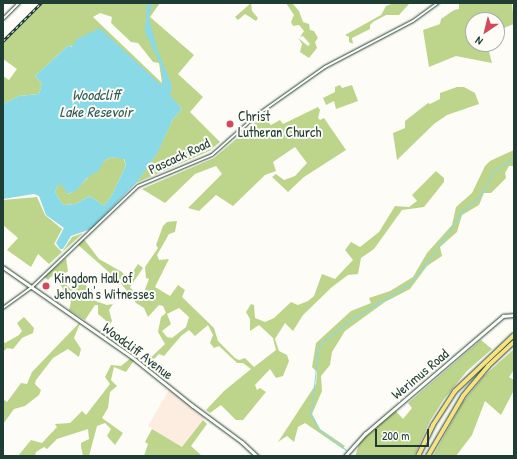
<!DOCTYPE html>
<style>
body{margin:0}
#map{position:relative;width:517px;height:459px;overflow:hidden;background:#fdfcf7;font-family:"Patrick Hand",sans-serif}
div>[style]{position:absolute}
.built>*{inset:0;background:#fdede1}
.green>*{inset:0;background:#bdd58b}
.water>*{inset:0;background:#89d9e6}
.stream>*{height:1px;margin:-0.5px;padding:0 0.5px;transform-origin:0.5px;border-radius:0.5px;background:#89d9e6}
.roads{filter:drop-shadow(0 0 1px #1f3d34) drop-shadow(0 0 1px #1f3d34)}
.tertiary>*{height:2px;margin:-1px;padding:0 1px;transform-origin:1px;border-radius:1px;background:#fdfcf7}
.secondary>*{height:2.5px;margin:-1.25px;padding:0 1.25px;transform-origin:1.25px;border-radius:1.25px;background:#fdfcf7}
.motorway>*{height:4px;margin:-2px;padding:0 2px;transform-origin:2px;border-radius:2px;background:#f7e281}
.rail>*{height:2.5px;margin-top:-1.25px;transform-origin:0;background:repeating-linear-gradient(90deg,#fdfcf7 0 3px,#1f3d34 0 6px);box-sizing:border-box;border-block:1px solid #1f3d34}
.dots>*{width:11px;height:11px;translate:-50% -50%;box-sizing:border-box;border:2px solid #fdfcf7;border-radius:50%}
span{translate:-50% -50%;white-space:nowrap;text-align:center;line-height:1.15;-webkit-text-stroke:4px #fdfcf7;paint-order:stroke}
.poi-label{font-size:14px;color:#1f3d34}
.left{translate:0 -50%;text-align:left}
.street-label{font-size:14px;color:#1f3d34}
.water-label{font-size:15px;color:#345c58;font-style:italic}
.frame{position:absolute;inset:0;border:4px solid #1f3d34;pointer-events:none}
.north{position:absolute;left:465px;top:12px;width:40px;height:40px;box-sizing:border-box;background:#fdfcf7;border:1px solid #a4b0a9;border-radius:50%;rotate:215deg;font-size:11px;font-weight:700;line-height:16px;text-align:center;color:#1f3d34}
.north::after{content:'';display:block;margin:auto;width:14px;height:18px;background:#d1495b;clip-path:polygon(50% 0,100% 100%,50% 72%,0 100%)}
.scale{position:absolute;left:375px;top:429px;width:54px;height:18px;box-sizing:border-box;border:2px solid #1f3d34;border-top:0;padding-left:5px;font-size:12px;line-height:14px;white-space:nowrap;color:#1f3d34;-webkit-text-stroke:3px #fdfcf7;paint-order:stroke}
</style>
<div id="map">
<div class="built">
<div style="clip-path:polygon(170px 388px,206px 416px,182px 448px,148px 426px)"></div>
</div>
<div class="green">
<div style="clip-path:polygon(evenodd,43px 3px,160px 3px,150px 17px,194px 55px,178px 74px,203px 97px,190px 112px,220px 142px,209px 151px,136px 183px,157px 153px,173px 119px,182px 109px,163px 88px,69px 45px,35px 76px,42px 83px,39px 94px,19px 96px,3px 104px,3px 76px,9px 80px,17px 69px,3px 59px,3px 43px,43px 3px,100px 13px,112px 17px,111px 23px,131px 42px,138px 43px,153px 62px,159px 63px,162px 83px,93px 17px,100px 13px)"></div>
<div style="clip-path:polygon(251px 3px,252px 11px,258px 18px,256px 21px,245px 14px,238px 20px,235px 17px)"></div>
<div style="clip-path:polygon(286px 3px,292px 3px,299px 11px,303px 22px,309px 24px,310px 30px,314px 31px,318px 38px,315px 42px,317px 48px,309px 58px,300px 52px,302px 44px,298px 38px,308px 46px,310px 44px,303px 36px,300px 37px,304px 31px,299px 25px,293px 26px,291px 22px,294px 15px)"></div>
<div style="clip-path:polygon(394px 3px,409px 4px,399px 15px,386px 15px,373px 22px,370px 25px,370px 29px,352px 38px,353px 44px,349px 42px,349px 37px,345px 35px,381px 15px,386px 6px)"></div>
<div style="clip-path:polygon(459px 3px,512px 3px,514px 24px,506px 27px,497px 35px,497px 20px,473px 20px,473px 44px,487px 44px,492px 63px,456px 56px,429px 67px,423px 30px,440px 24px,441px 19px,454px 10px,459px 9px)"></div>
<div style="clip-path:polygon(340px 85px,342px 88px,352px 85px,358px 101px,336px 109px,334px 101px,326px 105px,323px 98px,335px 92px,335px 87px)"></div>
<div style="clip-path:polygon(457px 87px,464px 87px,475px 93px,479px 104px,447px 115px,434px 124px,397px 160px,393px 133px,405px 128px,405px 121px,428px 103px,430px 104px,440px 99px,440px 93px)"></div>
<div style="clip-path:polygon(318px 107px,320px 110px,318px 118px,320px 120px,324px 118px,346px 150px,304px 177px,288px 192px,272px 177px,276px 174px,284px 180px,295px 176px,307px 163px,295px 147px,273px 162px,276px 171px,265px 175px,233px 206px,216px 195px,199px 211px,188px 208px,222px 174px,216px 166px,195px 174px,165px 203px,142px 189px,214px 158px,263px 116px,271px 125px,280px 120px,283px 124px)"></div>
<div style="clip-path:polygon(514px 150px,514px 166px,509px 166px,505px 173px,506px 178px,491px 193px,484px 193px,479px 205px,462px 215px,457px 232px,440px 247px,442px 256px,427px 266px,410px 289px,385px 302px,345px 331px,332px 352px,330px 365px,321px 376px,322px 391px,312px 414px,320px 429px,345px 446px,343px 449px,305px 423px,298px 427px,294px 442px,287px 436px,278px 442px,316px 384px,317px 372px,312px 367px,316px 343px,351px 311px,371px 303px,369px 298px,390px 291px,413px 277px,427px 253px,452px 225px,456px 207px,472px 193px,485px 166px,490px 161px)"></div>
<div style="clip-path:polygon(111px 157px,123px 158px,126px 165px,112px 195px,104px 206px,90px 196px,75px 204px,64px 205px,61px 202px,55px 192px,58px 185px,62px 184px,68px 194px,75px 191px,104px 161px)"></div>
<div style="clip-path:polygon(evenodd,436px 171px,444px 178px,444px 182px,424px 207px,402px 210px,374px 249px,361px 258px,358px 274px,348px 275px,332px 287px,303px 315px,293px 331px,285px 323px,275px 339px,279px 351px,287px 355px,289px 361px,283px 376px,276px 378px,270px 369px,255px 385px,257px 390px,260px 388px,266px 392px,243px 420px,236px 420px,221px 405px,210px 413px,206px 410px,224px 391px,251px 369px,243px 363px,237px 363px,219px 346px,214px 348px,210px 343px,213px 335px,208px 325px,195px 336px,189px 330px,181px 336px,164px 356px,159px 354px,153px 360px,148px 370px,143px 365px,165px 344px,158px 332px,161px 317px,166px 313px,163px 306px,159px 305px,148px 317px,144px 308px,136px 303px,120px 282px,77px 244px,83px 238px,99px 259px,122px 272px,128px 279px,138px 264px,143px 268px,130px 287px,135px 293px,144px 292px,149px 279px,146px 278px,145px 267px,158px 248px,156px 245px,163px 226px,167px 222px,177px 221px,175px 232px,169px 234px,157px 255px,159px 260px,169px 259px,155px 287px,170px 296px,178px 285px,185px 290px,182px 297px,214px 328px,218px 341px,235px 358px,239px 360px,245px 358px,254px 367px,276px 350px,273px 338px,259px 325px,250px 331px,250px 319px,246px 312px,251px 304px,254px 305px,255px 318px,265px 322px,274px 318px,291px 302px,298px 305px,308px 301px,314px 296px,322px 274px,335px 279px,353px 260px,345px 250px,351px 242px,360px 247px,379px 232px,395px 206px,409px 207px,417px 201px,412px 195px,436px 171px,179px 308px,189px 317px,186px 327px,172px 338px,167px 337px,162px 331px,171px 324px,167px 314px,179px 308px)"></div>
<div style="clip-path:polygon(37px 197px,45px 215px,62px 229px,54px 244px,62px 252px,72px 237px,83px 233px,49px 264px,38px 254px,31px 267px,7px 250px,18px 238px,3px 225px,3px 200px)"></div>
<div style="clip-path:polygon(66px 258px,68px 271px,59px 278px,71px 289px,75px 279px,93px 290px,90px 299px,107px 305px,113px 304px,109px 310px,112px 321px,110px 324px,98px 314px,98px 305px,95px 305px,85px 320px,69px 310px,71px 302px,65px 297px,62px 287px,52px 276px,48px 280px,44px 277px)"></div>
<div style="clip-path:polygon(24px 317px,34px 328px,33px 333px,22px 338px,13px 349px,7px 348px,3px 352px,3px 341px,5px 343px,19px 335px,22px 331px,17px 323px)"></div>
<div style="clip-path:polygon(81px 321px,74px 338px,81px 349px,79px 357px,68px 349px,53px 358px,36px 380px,35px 384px,41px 390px,39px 395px,25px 406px,14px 409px,3px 424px,3px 399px,7px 402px,21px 383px,27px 384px,32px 372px)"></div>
<div style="clip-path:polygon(481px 340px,492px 349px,467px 371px,444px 399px,430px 421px,414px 456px,355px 456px,361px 439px,394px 409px,403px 419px,412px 408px,408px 403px)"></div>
<div style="clip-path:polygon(514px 349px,514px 370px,509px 377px,514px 380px,514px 390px,501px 415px,485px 401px,472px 435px,456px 456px,433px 456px,463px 402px,485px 375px)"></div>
<div style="clip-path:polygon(132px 357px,135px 359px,126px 372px,114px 367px,111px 380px,117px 386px,110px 392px,108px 408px,102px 418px,123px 433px,115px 445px,107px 436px,111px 429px,105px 423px,97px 426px,89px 456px,83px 456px,81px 446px,81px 443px,89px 439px,88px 429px,57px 439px,47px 449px,44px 447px,36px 452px,35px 456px,18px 456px,31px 440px,42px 443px,57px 427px,55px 424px,70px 423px,82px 411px,86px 415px,110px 384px,105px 377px,111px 365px,121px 366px)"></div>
<div style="clip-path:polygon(203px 420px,207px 424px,191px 446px,202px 456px,144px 456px,148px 444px,145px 442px,152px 429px,182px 447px)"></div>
</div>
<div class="water">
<div style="clip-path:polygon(evenodd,147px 3px,152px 3px,149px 18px,157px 49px,172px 86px,170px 95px,182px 109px,173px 119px,158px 152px,137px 182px,91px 229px,71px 236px,63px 249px,60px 249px,56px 243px,64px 228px,46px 215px,39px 196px,34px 194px,3px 199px,3px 104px,19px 96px,39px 94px,42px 83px,35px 76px,69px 45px,72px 47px,77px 39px,100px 28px,161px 85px,163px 80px,160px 64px,145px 32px,147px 3px,111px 157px,124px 159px,126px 165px,112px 195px,104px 206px,90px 196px,75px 204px,64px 205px,61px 202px,55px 192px,58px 185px,62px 185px,67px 194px,76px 191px,86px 179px,99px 170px,104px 161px,111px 157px)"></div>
</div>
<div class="stream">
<div style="left:439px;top:246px;width:42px;rotate:-56.7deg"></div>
<div style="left:462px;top:211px;width:23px;rotate:-40deg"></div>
<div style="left:480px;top:196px;width:20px;rotate:-60deg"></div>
<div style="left:490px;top:179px;width:6px;rotate:-81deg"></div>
<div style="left:491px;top:173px;width:28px;rotate:-35deg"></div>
<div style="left:346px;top:450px;width:34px;rotate:-142deg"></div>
<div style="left:319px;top:429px;width:17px;rotate:-118deg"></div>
<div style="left:311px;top:414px;width:65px;rotate:-83.9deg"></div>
<div style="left:318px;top:349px;width:8px;rotate:-60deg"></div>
<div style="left:322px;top:342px;width:39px;rotate:-38deg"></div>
<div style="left:353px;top:318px;width:66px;rotate:-31.3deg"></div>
<div style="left:409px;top:284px;width:45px;rotate:-51.3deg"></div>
<div style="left:349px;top:454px;width:2px;rotate:63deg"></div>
</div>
<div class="roads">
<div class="tertiary">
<div style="left:3px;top:19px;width:23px;rotate:-45deg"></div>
<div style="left:3px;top:308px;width:36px;rotate:-36deg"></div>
<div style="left:32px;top:287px;width:146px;rotate:-43.6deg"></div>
<div style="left:138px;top:186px;width:80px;rotate:-22.7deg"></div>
<div style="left:212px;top:155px;width:60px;rotate:-41.6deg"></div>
<div style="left:257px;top:115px;width:83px;rotate:-35.2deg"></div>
<div style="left:325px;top:67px;width:99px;rotate:-27.6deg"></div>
<div style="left:413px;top:21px;width:31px;rotate:-36deg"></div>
</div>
<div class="secondary">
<div style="left:3px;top:267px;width:157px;rotate:34.9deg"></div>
<div style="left:132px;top:357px;width:77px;rotate:38.7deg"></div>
<div style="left:192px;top:405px;width:62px;rotate:36.5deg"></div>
<div style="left:242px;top:442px;width:21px;rotate:43deg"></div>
<div style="left:345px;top:456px;width:30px;rotate:-48deg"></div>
<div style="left:365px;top:434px;width:182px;rotate:-40.5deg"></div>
<div style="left:503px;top:316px;width:11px;rotate:-5deg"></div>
</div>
<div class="motorway">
<div style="left:418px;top:456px;width:34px;rotate:-64deg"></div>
<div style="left:433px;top:425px;width:40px;rotate:-57.1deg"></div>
<div style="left:455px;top:391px;width:81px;rotate:-43.5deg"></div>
<div style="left:428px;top:456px;width:69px;rotate:-59.7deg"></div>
<div style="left:463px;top:396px;width:39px;rotate:-50deg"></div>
<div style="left:488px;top:366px;width:35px;rotate:-43deg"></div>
</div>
</div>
<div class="rail">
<div style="left:3px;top:41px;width:54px;rotate:-45deg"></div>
</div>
<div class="dots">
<div style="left:230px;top:124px;background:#d1495b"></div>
<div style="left:46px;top:286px;background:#d1495b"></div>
</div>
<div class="poi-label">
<span class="left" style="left:238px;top:124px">Christ<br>Lutheran Church</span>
<span class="left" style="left:54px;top:286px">Kingdom Hall of<br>Jehovah's Witnesses</span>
</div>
<div class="street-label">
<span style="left:179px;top:156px;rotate:-25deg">Pascack Road</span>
<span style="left:138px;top:351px;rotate:37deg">Woodcliff Avenue</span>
<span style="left:420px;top:374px;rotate:-40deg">Werimus Road</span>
</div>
<div class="water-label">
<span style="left:96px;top:103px">Woodcliff<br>Lake Resevoir</span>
</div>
<div class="frame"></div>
<div class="north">N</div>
<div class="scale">200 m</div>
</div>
